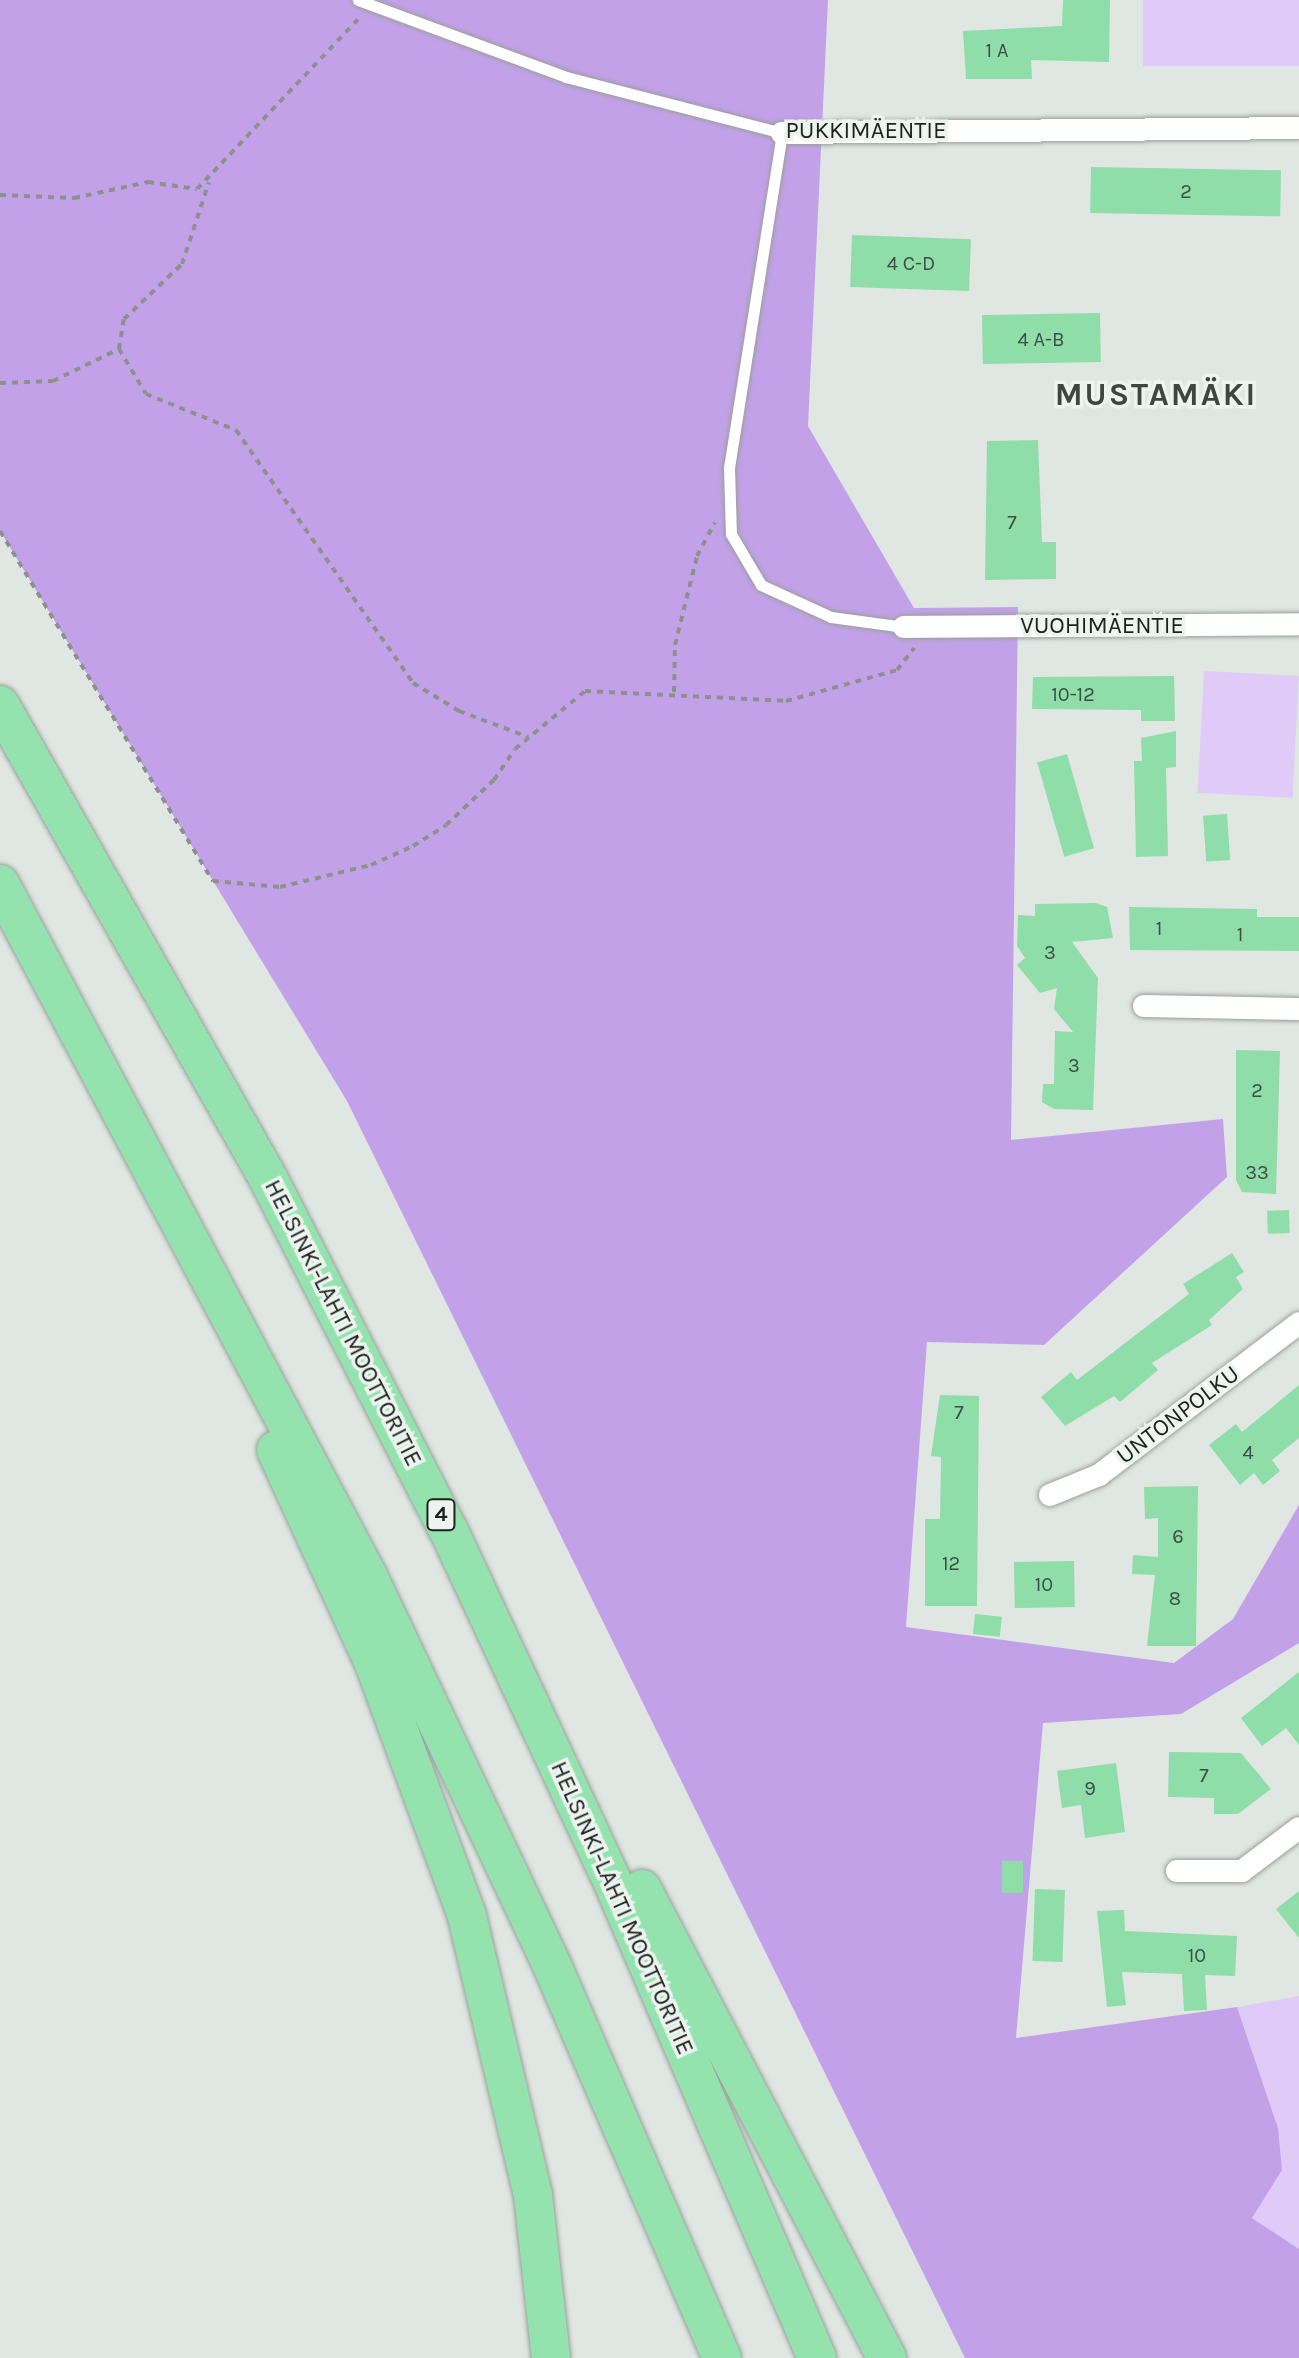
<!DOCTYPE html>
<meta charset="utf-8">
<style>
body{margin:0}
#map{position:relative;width:1299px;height:2358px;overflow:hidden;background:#e0e6e2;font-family:Karla,sans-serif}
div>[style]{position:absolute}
.green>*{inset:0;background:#e0cbf8;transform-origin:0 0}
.forest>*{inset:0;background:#c3a1e9}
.building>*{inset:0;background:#8fdda9;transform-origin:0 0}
.path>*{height:4px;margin-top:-2px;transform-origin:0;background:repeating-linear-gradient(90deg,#8d918e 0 6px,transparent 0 12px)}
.roads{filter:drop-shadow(0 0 2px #9aa09c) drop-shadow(0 0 2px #9aa09c)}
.lane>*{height:11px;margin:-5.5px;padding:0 5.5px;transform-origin:5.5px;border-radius:5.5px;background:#fff}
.street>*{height:22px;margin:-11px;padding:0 11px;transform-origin:11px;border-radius:11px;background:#fff}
.highway>*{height:38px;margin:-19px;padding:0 19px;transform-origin:19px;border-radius:19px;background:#94e3af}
span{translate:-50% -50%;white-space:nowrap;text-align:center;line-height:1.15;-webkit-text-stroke:7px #edf4ef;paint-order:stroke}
.number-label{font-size:20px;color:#3a5042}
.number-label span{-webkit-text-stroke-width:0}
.shield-label span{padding:2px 6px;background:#edf4ef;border:2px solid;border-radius:6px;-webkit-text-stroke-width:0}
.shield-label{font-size:22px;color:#1e211f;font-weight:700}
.street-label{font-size:24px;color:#1e211f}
.district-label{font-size:32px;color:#404541;font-weight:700;letter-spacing:2px}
</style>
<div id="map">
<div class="green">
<div style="left:1143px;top:0;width:156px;height:66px"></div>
<div style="left:1204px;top:671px;width:95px;height:122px;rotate:3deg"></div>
<div style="clip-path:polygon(1299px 1996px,1299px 2249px,1252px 2218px,1278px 2128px,1237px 2007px)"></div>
</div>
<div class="forest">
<div style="clip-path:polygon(0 0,828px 0,808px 426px,914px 608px,1018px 607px,1011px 1140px,1223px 1119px,1227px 1177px,1044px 1345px,927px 1342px,906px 1627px,1174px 1663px,1233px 1619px,1299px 1505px,1299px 1643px,1181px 1714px,1043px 1723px,1016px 2038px,1237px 2007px,1278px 2128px,1282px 2170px,1252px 2218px,1299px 2249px,1299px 2358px,965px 2358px,347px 1101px,0 531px)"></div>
</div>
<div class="building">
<div style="clip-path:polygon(1063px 0,1110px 0,1109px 62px,1031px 60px,1032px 79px,966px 79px,963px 31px,1062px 26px)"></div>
<div style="left:1091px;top:167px;width:190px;height:46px;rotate:1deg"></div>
<div style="left:852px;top:235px;width:119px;height:52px;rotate:2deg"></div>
<div style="left:1100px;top:313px;width:49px;height:118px;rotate:89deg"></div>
<div style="clip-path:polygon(1038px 440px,1042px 542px,1056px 542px,1056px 579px,985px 580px,987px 441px)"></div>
<div style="clip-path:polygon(1174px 676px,1175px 721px,1141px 721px,1141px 710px,1032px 709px,1033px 677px)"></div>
<div style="clip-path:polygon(1176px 731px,1176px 767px,1166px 768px,1168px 856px,1136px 857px,1134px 761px,1142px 761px,1141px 738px)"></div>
<div style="left:1067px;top:754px;width:98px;height:31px;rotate:74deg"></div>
<div style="left:1227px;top:814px;width:46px;height:24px;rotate:86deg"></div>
<div style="clip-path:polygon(1096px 903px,1107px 907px,1113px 938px,1072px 942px,1098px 978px,1093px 1110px,1054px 1109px,1042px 1102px,1043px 1084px,1054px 1084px,1055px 1031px,1073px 1032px,1054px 1009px,1057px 988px,1040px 993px,1017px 965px,1025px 958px,1017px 946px,1018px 915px,1035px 916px,1035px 904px)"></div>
<div style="clip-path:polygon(1129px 907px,1257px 909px,1257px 917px,1299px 917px,1299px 951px,1130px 950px)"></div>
<div style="clip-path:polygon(1236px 1050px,1280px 1051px,1276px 1194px,1242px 1192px,1236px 1180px)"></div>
<div style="left:1289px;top:1210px;width:23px;height:22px;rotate:88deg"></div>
<div style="clip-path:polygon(1232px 1253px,1244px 1272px,1236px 1277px,1243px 1289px,1209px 1320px,1212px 1325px,1152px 1363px,1158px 1370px,1120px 1402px,1114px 1396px,1065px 1426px,1041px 1397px,1071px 1372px,1077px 1380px,1189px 1294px,1183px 1284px)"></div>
<div style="clip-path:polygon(1299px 1385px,1299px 1438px,1272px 1460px,1280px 1471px,1263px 1485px,1254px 1473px,1240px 1485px,1209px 1445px,1236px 1424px,1242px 1432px)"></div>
<div style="clip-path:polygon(940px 1395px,979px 1396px,977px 1606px,925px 1606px,925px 1519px,940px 1519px,941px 1457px,931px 1456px)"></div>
<div style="clip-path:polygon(1198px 1486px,1196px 1646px,1147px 1646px,1155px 1575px,1132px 1574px,1133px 1555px,1158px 1557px,1158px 1518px,1145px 1519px,1144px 1487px)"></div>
<div style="left:1074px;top:1561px;width:46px;height:60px;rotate:89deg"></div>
<div style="left:975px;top:1614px;width:27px;height:20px;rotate:6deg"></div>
<div style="clip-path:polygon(1299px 1672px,1299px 1745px,1286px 1728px,1262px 1746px,1241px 1718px)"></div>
<div style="clip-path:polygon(1169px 1752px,1241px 1753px,1271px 1789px,1238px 1814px,1214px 1814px,1214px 1798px,1168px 1797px)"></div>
<div style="clip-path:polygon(1116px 1763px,1125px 1832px,1085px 1838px,1081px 1805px,1062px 1808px,1057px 1771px)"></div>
<div style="left:1002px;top:1861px;width:21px;height:32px"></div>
<div style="left:1035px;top:1889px;width:30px;height:72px;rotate:2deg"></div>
<div style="clip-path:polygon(1299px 1891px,1299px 1938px,1276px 1909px)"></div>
<div style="clip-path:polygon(1124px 1910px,1125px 1931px,1237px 1936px,1235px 1976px,1205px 1975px,1207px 2010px,1184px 2011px,1182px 1974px,1122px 1972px,1126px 2005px,1107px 2007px,1097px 1911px)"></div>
</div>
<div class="path">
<div style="left:0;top:195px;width:74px;rotate:2.3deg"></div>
<div style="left:74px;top:198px;width:76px;rotate:-12.2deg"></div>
<div style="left:148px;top:182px;width:49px;rotate:8.1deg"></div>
<div style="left:197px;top:189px;width:237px;rotate:-46.5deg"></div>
<div style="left:119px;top:349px;width:52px;rotate:59deg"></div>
<div style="left:146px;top:394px;width:97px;rotate:21.8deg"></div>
<div style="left:236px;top:430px;width:309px;rotate:55deg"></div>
<div style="left:413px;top:683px;width:54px;rotate:31.3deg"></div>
<div style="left:459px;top:711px;width:74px;rotate:20.6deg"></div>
<div style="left:0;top:383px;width:53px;rotate:-2.2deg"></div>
<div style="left:53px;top:381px;width:73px;rotate:-25.9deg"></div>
<div style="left:119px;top:349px;width:30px;rotate:-81deg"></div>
<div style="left:124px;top:319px;width:80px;rotate:-43.5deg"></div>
<div style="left:182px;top:264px;width:86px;rotate:-71.8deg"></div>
<div style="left:0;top:531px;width:410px;rotate:58.7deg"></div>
<div style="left:213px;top:881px;width:67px;rotate:5.1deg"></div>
<div style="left:280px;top:887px;width:94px;rotate:-13.6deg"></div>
<div style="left:371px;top:865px;width:46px;rotate:-24.3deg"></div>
<div style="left:413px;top:846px;width:39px;rotate:-32deg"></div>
<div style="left:446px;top:825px;width:66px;rotate:-43.2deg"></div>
<div style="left:494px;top:780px;width:37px;rotate:-56deg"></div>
<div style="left:515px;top:749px;width:91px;rotate:-39.6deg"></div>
<div style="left:585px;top:691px;width:201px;rotate:2.8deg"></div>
<div style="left:786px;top:701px;width:115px;rotate:-15.6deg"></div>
<div style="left:897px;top:670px;width:28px;rotate:-52deg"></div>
<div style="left:674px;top:692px;width:47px;rotate:-88.8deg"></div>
<div style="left:675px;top:645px;width:92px;rotate:-76.1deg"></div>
<div style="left:697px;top:556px;width:38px;rotate:-62deg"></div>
</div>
<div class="roads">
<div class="lane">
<div style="left:358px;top:0;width:222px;rotate:20.3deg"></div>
<div style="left:566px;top:77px;width:223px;rotate:14.5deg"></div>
<div style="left:782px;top:133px;width:339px;rotate:99deg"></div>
<div style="left:729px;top:468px;width:66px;rotate:88.3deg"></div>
<div style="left:731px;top:534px;width:59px;rotate:59.5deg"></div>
<div style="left:761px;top:585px;width:77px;rotate:24.6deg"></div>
<div style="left:831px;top:617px;width:74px;rotate:7.8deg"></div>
</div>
<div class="street">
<div style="left:782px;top:133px;width:517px;rotate:-0.55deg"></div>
<div style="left:904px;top:627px;width:395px;rotate:-0.4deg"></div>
<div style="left:1144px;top:1006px;width:155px;rotate:1.1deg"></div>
<div style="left:1050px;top:1495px;width:53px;rotate:-22.2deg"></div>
<div style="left:1099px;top:1475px;width:251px;rotate:-37.2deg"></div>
<div style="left:1177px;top:1871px;width:65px"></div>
<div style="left:1242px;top:1871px;width:71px;rotate:-37deg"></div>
</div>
<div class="highway">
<div style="left:0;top:705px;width:544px;rotate:60.46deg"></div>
<div style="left:268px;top:1178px;width:394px;rotate:62.9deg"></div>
<div style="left:448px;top:1529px;width:400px;rotate:65deg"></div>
<div style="left:617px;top:1892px;width:507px;rotate:66.77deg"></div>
<div style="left:0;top:884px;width:784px;rotate:62deg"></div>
<div style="left:368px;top:1576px;width:436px;rotate:64.7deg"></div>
<div style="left:554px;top:1970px;width:423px;rotate:66.6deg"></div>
<div style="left:276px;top:1450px;width:234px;rotate:65.3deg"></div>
<div style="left:374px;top:1663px;width:270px;rotate:69.8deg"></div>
<div style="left:467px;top:1916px;width:287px;rotate:76.7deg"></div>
<div style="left:533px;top:2195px;width:164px;rotate:83.7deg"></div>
<div style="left:642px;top:1889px;width:529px;rotate:62.42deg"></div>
</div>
</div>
<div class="number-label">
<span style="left:997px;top:50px">1 A</span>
<span style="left:1186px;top:191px">2</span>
<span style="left:911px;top:263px">4 C-D</span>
<span style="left:1041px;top:339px">4 A-B</span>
<span style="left:1012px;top:522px">7</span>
<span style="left:1073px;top:694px">10-12</span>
<span style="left:1159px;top:928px">1</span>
<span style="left:1240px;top:934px">1</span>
<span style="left:1050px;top:952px">3</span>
<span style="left:1074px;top:1065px">3</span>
<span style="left:1257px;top:1090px">2</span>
<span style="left:1257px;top:1172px">33</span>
<span style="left:959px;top:1412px">7</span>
<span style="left:1248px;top:1452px">4</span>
<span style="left:1178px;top:1536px">6</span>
<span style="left:951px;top:1563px">12</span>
<span style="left:1044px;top:1584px">10</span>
<span style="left:1175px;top:1598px">8</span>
<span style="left:1204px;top:1775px">7</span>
<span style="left:1090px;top:1788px">9</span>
<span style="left:1197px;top:1955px">10</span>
</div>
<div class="shield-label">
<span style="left:441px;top:1515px">4</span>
</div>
<div class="street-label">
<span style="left:866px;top:131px">PUKKIMÄENTIE</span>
<span style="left:1102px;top:626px">VUOHIMÄENTIE</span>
<span style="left:343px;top:1323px;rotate:63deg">HELSINKI-LAHTI MOOTTORITIE</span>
<span style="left:1178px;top:1415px;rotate:-37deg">UNTONPOLKU</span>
<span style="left:622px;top:1908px;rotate:66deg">HELSINKI-LAHTI MOOTTORITIE</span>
</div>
<div class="district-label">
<span style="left:1156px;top:395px">MUSTAMÄKI</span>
</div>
</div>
